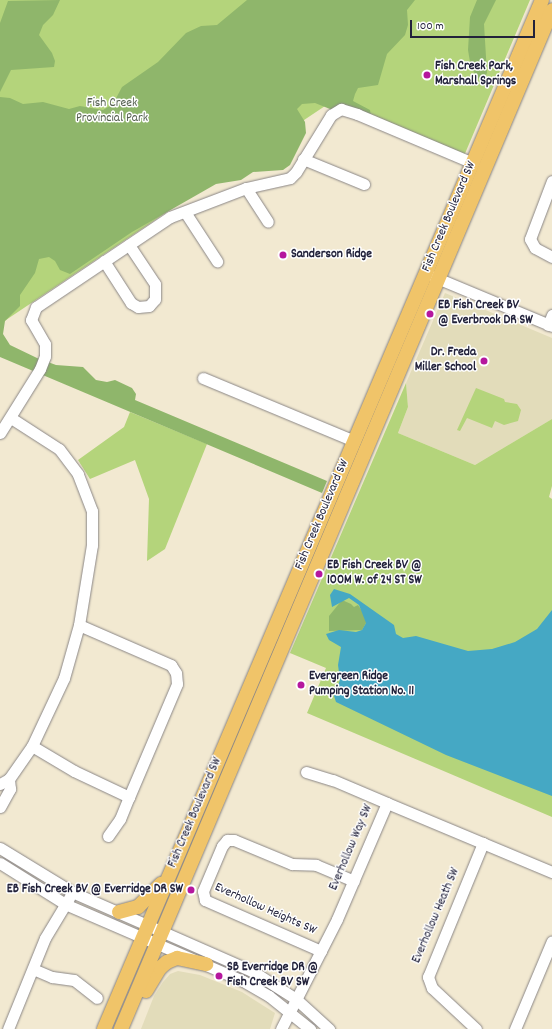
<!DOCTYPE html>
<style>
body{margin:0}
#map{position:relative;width:552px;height:1029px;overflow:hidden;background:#f2e9d1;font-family:Dekko,sans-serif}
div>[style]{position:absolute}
.built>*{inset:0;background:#e2dcba}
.green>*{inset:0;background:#b4d47b}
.forest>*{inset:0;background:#8fb66b}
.water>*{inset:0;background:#45a8c4}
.roads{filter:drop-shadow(0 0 1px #8a8686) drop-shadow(0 0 1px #8a8686)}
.minor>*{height:11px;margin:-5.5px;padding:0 5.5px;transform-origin:5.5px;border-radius:5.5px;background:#fff}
.major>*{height:14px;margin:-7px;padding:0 7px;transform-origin:7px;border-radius:7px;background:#f0c469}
.dots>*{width:11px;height:11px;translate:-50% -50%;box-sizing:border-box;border:2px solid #fff;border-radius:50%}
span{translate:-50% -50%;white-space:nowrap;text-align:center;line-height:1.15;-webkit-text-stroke:3px #fff;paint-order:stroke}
.poi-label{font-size:13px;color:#22223b;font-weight:700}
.left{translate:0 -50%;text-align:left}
.right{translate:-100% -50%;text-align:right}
.park-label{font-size:13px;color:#556051}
.street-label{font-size:13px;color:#22223b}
.scale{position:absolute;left:410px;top:20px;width:125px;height:18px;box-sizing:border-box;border:2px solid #22223b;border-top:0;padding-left:5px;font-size:12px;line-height:14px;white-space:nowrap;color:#22223b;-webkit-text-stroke:3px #fff;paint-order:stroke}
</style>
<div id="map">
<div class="built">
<div style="clip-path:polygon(445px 293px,552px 338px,552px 419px,475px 465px,398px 433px,408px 407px,406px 383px)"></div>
<div style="clip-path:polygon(178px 971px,200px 975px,242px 992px,275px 1013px,270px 1029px,141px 1029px,154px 996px,163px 982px,170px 974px)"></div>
</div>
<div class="green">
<div style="clip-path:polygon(0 0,530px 0,461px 163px,325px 106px,0 324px)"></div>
<div style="clip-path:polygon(406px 383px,408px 407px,398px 433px,475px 465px,552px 419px,552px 486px,549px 497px,552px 499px,552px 817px,307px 713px,326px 668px,290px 653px)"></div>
<div style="clip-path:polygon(476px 388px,504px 399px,505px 402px,517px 404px,521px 410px,518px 421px,504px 425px,495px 421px,492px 428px,467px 418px,460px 431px,457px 430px)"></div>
<div style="clip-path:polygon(130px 412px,207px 444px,165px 549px,147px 561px,149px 499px,135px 460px,90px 479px,78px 460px,124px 427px)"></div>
</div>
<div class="forest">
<div style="clip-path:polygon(60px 0,53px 15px,43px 25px,39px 35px,52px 53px,55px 61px,54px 67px,11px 70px,0 92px,0 23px,8px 1px)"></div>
<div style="clip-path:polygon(247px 0,415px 0,407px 10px,408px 25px,405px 35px,387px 54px,378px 85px,358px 88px,355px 94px,353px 101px,370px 110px,371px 116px,330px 109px,315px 103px,302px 104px,297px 109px,305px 122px,306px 133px,290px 165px,283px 170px,253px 172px,241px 180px,216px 184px,132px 232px,70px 274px,60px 270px,55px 261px,49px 257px,39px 259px,35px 273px,20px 295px,20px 306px,5px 321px,3px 334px,10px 345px,37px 358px,56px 365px,83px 367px,96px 380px,107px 382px,115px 380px,132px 388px,136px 394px,135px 400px,327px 481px,322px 493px,0 357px,0 97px,10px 98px,23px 104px,43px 102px,69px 109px,80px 106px,103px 110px,113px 104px,122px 87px,158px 62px,186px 33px,201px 26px,217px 25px)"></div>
<div style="clip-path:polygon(477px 0,496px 0,484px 24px,487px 73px,482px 83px,471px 68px,468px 50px,470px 17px)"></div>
<div style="clip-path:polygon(342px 600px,351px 604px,354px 607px,358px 605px,366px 617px,366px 623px,362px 630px,329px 631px,329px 616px)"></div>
</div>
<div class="water">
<div style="clip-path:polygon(334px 589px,350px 594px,394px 625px,396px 634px,403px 638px,416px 636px,468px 651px,492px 649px,515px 642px,537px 629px,552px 610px,552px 796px,446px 755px,336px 702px,334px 696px,340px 680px,338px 665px,341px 647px,329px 640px,326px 634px,339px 630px,356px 632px,362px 630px,366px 623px,359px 605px,349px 598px,332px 607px,330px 595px)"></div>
</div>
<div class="roads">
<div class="minor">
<div style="left:303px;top:159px;width:66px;rotate:22.3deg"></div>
<div style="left:552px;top:181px;width:62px;rotate:110.8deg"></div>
<div style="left:530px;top:239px;width:10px;rotate:61deg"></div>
<div style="left:535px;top:248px;width:19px;rotate:28deg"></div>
<div style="left:246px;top:188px;width:40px;rotate:57.1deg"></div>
<div style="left:185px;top:212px;width:59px;rotate:56.9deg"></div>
<div style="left:104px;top:261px;width:50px;rotate:57.3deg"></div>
<div style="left:131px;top:303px;width:8px;rotate:30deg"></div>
<div style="left:138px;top:307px;width:11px;rotate:-5deg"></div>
<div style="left:149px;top:306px;width:9px;rotate:-49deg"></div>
<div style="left:155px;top:299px;width:15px;rotate:-90deg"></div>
<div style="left:155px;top:284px;width:47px;rotate:-123.7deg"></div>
<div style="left:432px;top:276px;width:130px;rotate:22.6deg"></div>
<div style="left:548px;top:325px;width:11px;rotate:-68deg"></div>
<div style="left:203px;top:378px;width:164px;rotate:22.6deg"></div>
<div style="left:0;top:433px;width:75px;rotate:-58deg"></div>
<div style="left:40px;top:369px;width:14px;rotate:-69deg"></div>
<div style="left:45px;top:356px;width:12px;rotate:-90deg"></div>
<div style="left:45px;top:344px;width:28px;rotate:-120deg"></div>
<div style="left:31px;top:320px;width:14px;rotate:-69deg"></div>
<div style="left:36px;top:307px;width:161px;rotate:-33.9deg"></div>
<div style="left:170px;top:217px;width:81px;rotate:-20.9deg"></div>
<div style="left:246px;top:188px;width:45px;rotate:-12.8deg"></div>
<div style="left:290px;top:178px;width:8px;rotate:-45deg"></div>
<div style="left:296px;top:172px;width:67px;rotate:-58.4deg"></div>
<div style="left:331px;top:115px;width:12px;rotate:-31deg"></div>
<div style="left:341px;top:109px;width:17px;rotate:17deg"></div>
<div style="left:357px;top:114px;width:126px;rotate:22.9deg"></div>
<div style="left:32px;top:746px;width:49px;rotate:30.8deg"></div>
<div style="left:74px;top:771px;width:61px;rotate:25.3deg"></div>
<div style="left:129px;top:797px;width:123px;rotate:-67deg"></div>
<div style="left:177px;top:684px;width:11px;rotate:-95deg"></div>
<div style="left:176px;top:673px;width:9px;rotate:-122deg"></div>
<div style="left:171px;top:665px;width:100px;rotate:-156.5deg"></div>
<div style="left:306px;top:772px;width:28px;rotate:17deg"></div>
<div style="left:333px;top:780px;width:59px;rotate:23.1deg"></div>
<div style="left:0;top:784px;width:10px;rotate:-29deg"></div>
<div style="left:9px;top:779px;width:40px;rotate:-55.1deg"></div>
<div style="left:32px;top:746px;width:75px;rotate:-64.8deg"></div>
<div style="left:64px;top:678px;width:55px;rotate:-74.2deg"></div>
<div style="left:79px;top:625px;width:81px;rotate:-80.8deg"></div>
<div style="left:92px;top:545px;width:34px;rotate:-90deg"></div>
<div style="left:92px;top:511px;width:40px;rotate:-111deg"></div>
<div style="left:78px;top:474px;width:31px;rotate:-127deg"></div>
<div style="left:59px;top:449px;width:57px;rotate:-147.1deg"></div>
<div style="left:0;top:807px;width:21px;rotate:-61deg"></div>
<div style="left:10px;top:789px;width:10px;rotate:-96deg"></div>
<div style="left:108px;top:836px;width:21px;rotate:-55deg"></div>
<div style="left:120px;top:819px;width:24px;rotate:-68deg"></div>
<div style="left:0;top:848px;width:84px;rotate:31.4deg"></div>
<div style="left:72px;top:892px;width:197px;rotate:23.7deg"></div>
<div style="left:252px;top:971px;width:52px;rotate:32.5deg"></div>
<div style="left:296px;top:999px;width:45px;rotate:42.3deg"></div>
<div style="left:0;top:863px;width:77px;rotate:32.2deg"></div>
<div style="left:65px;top:904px;width:194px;rotate:23.4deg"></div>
<div style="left:243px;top:981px;width:30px;rotate:30deg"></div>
<div style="left:269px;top:996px;width:53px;rotate:38.8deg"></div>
<div style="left:321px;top:951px;width:127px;rotate:-156.3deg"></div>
<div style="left:205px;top:900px;width:9px;rotate:-103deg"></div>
<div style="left:203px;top:891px;width:49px;rotate:-67.1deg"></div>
<div style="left:222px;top:846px;width:8px;rotate:-50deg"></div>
<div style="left:227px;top:840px;width:7px"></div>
<div style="left:234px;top:840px;width:63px;rotate:22.5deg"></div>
<div style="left:292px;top:864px;width:24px;rotate:2deg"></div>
<div style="left:316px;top:865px;width:41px;rotate:22.8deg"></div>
<div style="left:33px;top:969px;width:21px;rotate:23deg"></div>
<div style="left:52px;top:977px;width:22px;rotate:8deg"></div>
<div style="left:74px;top:980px;width:29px;rotate:38deg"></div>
<div style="left:8px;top:1029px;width:98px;rotate:-67.9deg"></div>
<div style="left:45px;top:938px;width:47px;rotate:-59deg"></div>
<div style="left:281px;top:1029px;width:123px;rotate:-63deg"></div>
<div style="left:337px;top:919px;width:126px;rotate:-66.7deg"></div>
<div style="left:387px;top:803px;width:179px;rotate:22.7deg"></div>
<div style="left:476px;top:1029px;width:60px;rotate:-137deg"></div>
<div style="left:432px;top:988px;width:12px;rotate:-110deg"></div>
<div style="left:428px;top:977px;width:145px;rotate:-67.7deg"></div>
<div style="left:515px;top:1029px;width:95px;rotate:-67.2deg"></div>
</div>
<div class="major">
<div style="left:119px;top:912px;width:20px;rotate:-15deg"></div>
<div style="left:138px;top:907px;width:33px;rotate:-45deg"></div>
<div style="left:146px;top:991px;width:27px;rotate:-59deg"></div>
<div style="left:160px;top:968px;width:9px;rotate:-41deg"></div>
<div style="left:167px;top:962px;width:11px;rotate:-22deg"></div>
<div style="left:177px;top:958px;width:30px;rotate:12deg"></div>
<div style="left:104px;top:1029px;width:1118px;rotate:-66.94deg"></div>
<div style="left:121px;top:1029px;width:1106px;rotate:-67.07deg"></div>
</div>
</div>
<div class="dots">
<div style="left:427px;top:75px;background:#b5179e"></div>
<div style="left:283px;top:255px;background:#b5179e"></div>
<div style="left:430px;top:314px;background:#b5179e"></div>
<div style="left:484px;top:361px;background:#b5179e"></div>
<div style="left:319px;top:574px;background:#b5179e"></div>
<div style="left:301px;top:685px;background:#b5179e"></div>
<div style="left:191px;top:890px;background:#b5179e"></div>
<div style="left:219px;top:976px;background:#b5179e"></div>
</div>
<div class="poi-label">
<span class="left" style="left:435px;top:75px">Fish Creek Park,<br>Marshall Springs</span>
<span class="left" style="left:291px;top:255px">Sanderson Ridge</span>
<span class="left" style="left:438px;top:314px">EB Fish Creek BV<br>@ Everbrook DR SW</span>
<span class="right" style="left:476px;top:361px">Dr. Freda<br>Miller School</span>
<span class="left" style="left:327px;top:574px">EB Fish Creek BV @<br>100M W. of 24 ST SW</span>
<span class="left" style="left:309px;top:685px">Evergreen Ridge<br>Pumping Station No. 11</span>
<span class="right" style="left:183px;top:890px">EB Fish Creek BV @ Everridge DR SW</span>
<span class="left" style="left:227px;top:976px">SB Everridge DR @<br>Fish Creek BV SW</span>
</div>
<div class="park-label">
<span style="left:112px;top:112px">Fish Creek<br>Provincial Park</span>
</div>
<div class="street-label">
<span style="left:450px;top:217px;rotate:-67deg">Fish Creek Boulevard SW</span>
<span style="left:323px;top:515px;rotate:-67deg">Fish Creek Boulevard SW</span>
<span style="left:196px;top:813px;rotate:-67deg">Fish Creek Boulevard SW</span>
<span style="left:352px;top:848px;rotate:-67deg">Everhollow Way SW</span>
<span style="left:265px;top:910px;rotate:24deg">Everhollow Heights SW</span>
<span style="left:437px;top:916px;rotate:-67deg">Everhollow Heath SW</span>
</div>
<div class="scale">100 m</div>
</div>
